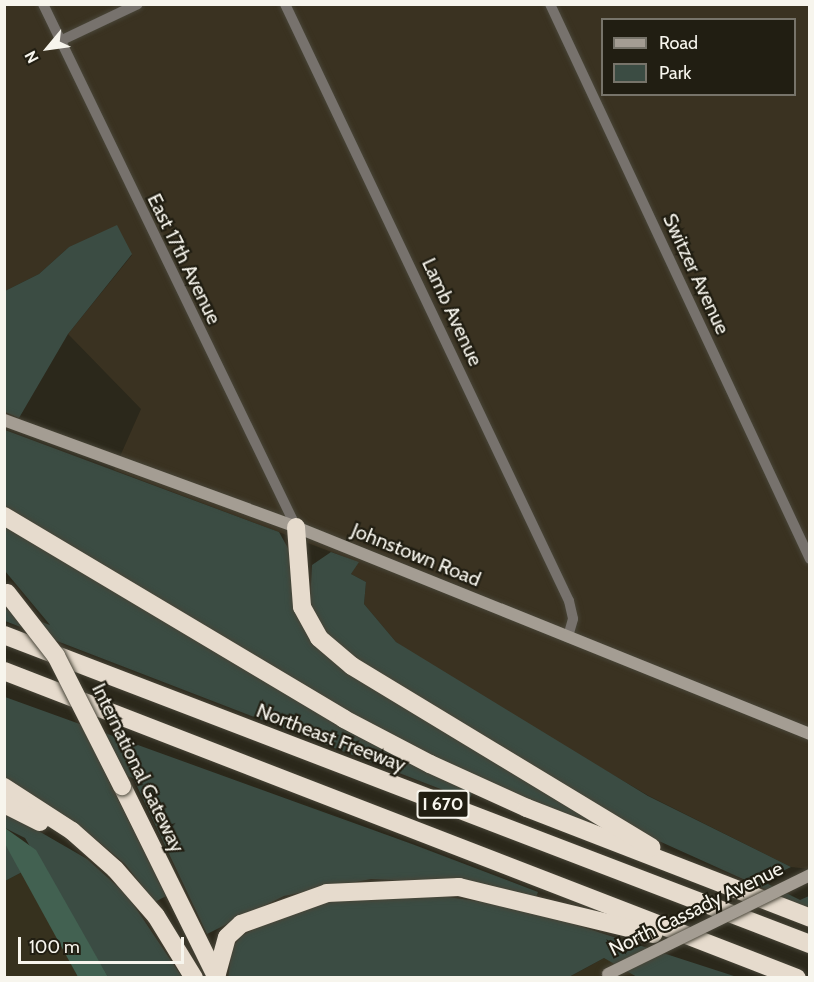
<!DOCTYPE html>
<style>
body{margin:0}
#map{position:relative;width:814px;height:982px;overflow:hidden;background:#2b281b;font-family:Cabin,sans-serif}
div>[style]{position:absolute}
.built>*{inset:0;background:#36311e}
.industrial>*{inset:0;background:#3a3221}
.green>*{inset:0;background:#3b4c43}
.forest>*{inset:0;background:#426151}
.roads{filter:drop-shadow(0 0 2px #484538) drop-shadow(0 0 2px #484538)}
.street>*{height:10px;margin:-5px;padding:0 5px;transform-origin:5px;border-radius:5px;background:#77726d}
.secondary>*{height:12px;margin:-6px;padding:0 6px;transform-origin:6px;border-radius:6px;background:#a49d93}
.highway>*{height:18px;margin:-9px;padding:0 9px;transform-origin:9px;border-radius:9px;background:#e6dbcd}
.bridges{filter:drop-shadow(0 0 2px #484538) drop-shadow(0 0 2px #484538)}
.secondary-bridge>*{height:12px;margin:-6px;padding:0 6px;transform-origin:6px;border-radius:6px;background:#a49d93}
.highway-bridge>*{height:18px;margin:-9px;padding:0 9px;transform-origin:9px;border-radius:9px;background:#e6dbcd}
span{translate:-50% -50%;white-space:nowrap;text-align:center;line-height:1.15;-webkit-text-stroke:4.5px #211e12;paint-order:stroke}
.shield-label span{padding:2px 4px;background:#211e12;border:2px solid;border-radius:4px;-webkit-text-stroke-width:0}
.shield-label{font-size:18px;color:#f7f5ed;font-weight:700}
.street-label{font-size:20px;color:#f7f5ed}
.frame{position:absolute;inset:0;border:6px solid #f7f5ed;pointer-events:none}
.legend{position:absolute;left:601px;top:18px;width:195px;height:78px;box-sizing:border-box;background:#211e12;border:2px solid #77746a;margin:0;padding:8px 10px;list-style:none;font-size:18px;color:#f7f5ed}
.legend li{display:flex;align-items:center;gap:12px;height:30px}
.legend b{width:30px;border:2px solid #77746a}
.north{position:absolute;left:18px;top:18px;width:60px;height:60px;-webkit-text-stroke:4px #211e12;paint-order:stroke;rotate:241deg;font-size:16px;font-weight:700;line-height:24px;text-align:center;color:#f7f5ed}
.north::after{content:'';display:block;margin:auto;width:21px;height:27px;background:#f7f5ed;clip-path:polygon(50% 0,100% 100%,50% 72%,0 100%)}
.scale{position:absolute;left:18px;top:937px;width:166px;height:27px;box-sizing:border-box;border:3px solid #f7f5ed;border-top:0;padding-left:8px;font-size:18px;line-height:21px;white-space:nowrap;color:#f7f5ed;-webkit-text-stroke:4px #211e12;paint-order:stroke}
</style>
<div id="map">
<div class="built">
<div style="clip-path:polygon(24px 871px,78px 977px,5px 978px,5px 881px)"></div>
<div style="clip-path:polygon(604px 958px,641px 975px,567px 978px,586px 968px)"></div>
</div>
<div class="industrial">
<div style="clip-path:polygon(evenodd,5px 5px,809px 5px,809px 869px,791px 867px,649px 796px,436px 671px,396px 642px,364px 604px,366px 582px,351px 574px,358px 562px,114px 470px,141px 409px,68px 334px,132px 255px,69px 247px,39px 274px,5px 291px,5px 5px,602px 20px,794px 20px,794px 94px,602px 94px,602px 20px)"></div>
</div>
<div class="green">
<div style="clip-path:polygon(117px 225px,132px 254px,68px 334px,19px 418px,5px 412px,5px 291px,39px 274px,69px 247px)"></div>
<div style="clip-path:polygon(5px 430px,279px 532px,289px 550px,296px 615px,324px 654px,602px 827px,600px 831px,417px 750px,324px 700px,5px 506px)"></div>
<div style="clip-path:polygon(5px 523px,473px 791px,469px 800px,5px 621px,5px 609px,50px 625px,5px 571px)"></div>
<div style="clip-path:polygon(331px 552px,359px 562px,351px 574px,366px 582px,364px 604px,396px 642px,648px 796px,791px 867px,762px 881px,800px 900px,809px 896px,809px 909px,650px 837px,363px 664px,323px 632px,310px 603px,312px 565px)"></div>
<div style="clip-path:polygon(5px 697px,412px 844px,538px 892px,536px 897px,485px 884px,371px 879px,284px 896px,207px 934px,133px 778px,103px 769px,166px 896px,155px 902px,125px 864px,87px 832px,5px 782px)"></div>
<div style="clip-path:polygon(4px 811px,87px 859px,127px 895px,182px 977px,108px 977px,25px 838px,5px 828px)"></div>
<div style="clip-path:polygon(5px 844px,24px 871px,5px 881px)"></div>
<div style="clip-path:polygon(433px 895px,521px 907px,737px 977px,637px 977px,604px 958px,567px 978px,228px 978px,232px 948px,241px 936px,277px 917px,335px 900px)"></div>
</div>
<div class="forest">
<div style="clip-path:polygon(5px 828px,36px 850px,108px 977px,78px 977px,5px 844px)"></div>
</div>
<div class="roads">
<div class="street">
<div style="left:43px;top:4px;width:581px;rotate:64.18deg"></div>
<div style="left:285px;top:4px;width:661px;rotate:64.56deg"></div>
<div style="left:569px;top:601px;width:18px;rotate:77deg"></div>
<div style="left:573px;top:619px;width:19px;rotate:106deg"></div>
<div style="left:550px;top:4px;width:613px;rotate:64.9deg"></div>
<div style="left:60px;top:41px;width:86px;rotate:-25.4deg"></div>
</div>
<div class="secondary">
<div style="left:4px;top:420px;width:311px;rotate:20.1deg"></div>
<div style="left:296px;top:527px;width:554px;rotate:21.94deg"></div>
</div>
<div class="highway">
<div style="left:4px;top:516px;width:396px;rotate:30.8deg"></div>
<div style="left:344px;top:719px;width:97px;rotate:27.6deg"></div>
<div style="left:430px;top:764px;width:107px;rotate:24.4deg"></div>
<div style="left:527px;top:808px;width:304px;rotate:21.2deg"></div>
<div style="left:296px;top:527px;width:80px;rotate:85.7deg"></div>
<div style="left:302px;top:607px;width:35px;rotate:61deg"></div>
<div style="left:319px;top:638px;width:43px;rotate:40.3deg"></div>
<div style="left:352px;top:666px;width:350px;rotate:31.2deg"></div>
<div style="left:4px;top:635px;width:863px;rotate:20.98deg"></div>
<div style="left:4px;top:671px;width:850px;rotate:21.16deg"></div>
<div style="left:122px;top:786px;width:214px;rotate:63.7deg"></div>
<div style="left:4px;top:787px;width:81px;rotate:32.9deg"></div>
<div style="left:72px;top:831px;width:57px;rotate:41.5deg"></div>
<div style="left:115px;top:869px;width:62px;rotate:48.9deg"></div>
<div style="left:156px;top:916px;width:73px;rotate:58.5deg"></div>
<div style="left:4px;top:804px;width:40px;rotate:26.6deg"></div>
<div style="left:216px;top:977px;width:41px;rotate:-74.6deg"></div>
<div style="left:227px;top:937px;width:19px;rotate:-43deg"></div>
<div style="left:241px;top:924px;width:91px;rotate:-19.8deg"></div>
<div style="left:327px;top:893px;width:132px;rotate:-2.6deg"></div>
<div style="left:459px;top:887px;width:200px;rotate:13.6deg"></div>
</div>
</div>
<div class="bridges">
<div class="secondary-bridge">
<div style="left:608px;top:974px;width:225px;rotate:-26.1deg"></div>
</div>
<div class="highway-bridge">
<div style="left:7px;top:593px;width:80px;rotate:52.1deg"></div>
<div style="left:56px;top:656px;width:146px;rotate:63.1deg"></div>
</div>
</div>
<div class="shield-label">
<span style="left:443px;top:804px">I 670</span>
</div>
<div class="street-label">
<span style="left:184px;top:259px;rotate:64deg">East 17th Avenue</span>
<span style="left:696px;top:274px;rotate:65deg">Switzer Avenue</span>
<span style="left:452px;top:312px;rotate:65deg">Lamb Avenue</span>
<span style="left:416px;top:555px;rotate:22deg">Johnstown Road</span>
<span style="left:331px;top:738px;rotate:21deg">Northeast Freeway</span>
<span style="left:138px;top:768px;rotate:64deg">International Gateway</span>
<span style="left:696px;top:909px;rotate:-26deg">North Cassady Avenue</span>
</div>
<div class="frame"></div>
<ul class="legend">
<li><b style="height:8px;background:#a49d93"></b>Road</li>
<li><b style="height:16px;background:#3b4c43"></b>Park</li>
</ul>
<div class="north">N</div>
<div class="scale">100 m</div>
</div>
